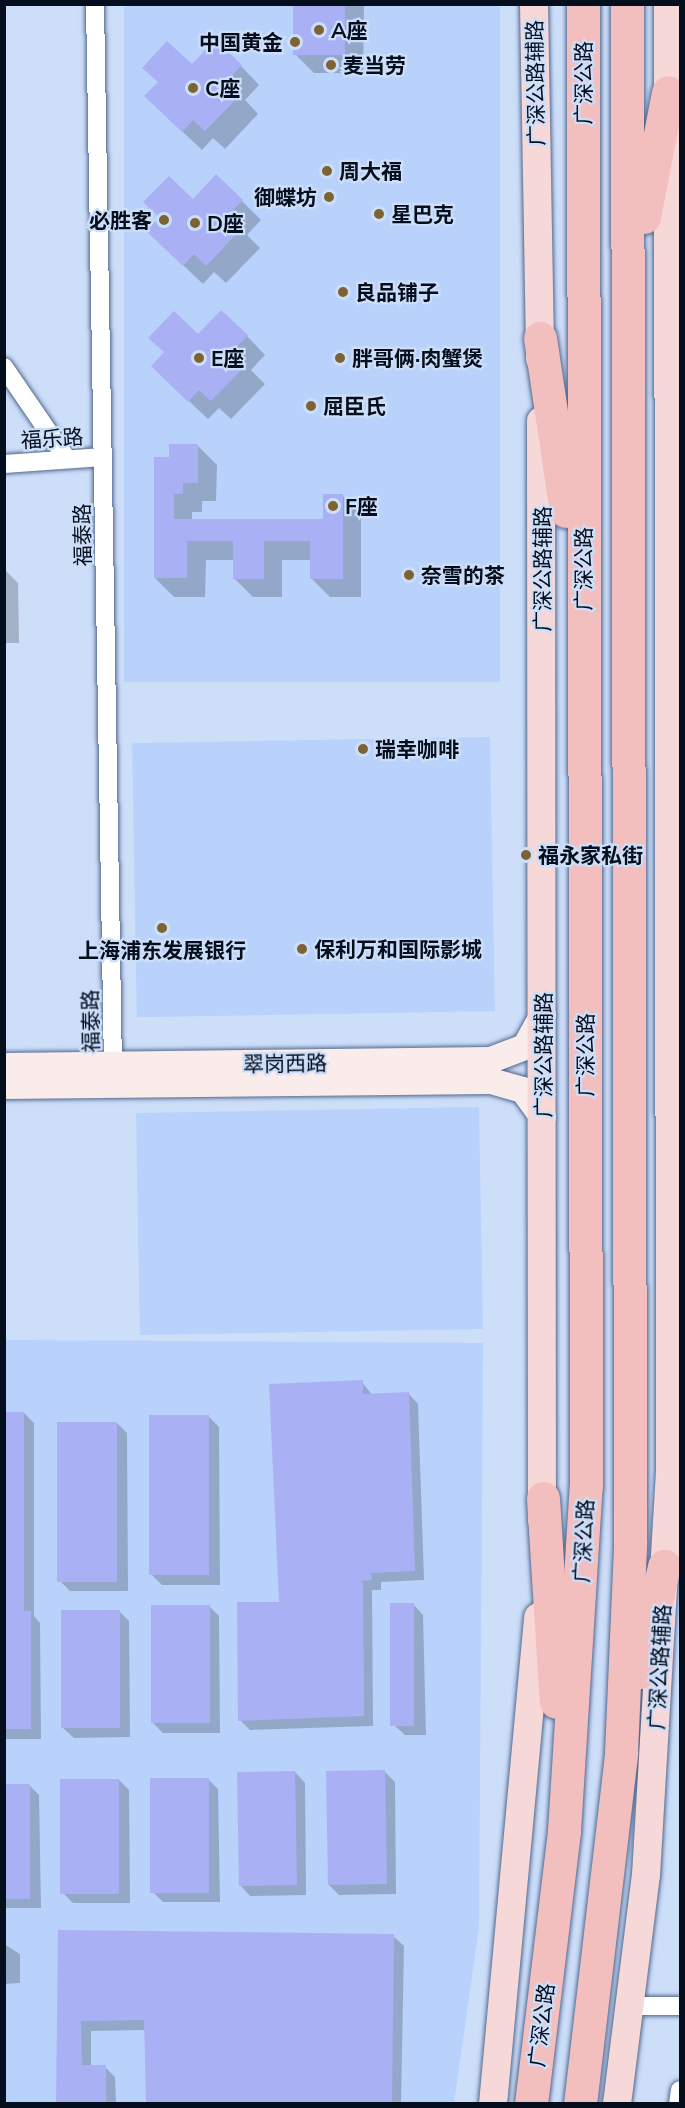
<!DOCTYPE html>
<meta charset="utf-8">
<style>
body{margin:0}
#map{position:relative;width:685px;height:2108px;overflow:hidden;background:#cddef9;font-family:Mulish,"Noto Sans SC",sans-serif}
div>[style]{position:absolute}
.built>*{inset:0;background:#b8d2fb;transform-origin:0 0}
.shadow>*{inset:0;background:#0003}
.building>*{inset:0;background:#a9b1f4;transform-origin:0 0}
.roads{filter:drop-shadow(0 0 2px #506990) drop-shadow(0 0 2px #506990)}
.street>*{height:18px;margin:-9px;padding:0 9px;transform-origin:9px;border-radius:9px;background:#fff}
.secondary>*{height:26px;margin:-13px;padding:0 13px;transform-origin:13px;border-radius:13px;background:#fbecec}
.primary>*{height:28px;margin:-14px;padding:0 14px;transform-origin:14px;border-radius:14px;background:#f7d8d8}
.highway>*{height:33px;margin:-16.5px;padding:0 16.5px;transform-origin:16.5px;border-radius:16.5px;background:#f2bebe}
.dots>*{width:16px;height:16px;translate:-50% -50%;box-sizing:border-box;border:3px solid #cddef9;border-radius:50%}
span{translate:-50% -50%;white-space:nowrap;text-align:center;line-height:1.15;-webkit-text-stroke:4.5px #cddef9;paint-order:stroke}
.poi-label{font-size:21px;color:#050e1d;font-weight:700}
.left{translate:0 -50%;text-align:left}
.right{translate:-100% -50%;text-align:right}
.street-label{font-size:21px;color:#050e1d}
.frame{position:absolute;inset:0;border:6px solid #050e1d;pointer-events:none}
</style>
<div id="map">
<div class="built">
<div style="left:124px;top:5px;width:376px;height:677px"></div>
<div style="left:490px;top:737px;width:274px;height:358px;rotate:89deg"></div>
<div style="left:479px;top:1107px;width:222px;height:343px;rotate:89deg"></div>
<div style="clip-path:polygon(5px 1340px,483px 1343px,479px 1927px,454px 2103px,5px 2104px)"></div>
</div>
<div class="shadow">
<div style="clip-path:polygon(295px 4px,364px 4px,363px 73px,314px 73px,295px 54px)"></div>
<div style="clip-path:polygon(192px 66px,241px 66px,259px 85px,245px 100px,258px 114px,225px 149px,213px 138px,202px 150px,165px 115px,159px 83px)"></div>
<div style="clip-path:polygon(193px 201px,242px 201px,261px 220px,247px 235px,260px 248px,226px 283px,214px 272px,203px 284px,167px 250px,161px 217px)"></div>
<div style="clip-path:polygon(247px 336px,265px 355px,251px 370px,265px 384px,231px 419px,219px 408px,208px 419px,172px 385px,198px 337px)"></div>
<div style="clip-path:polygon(198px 446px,217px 465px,216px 501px,202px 501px,202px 512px,192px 512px,192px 520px,325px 520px,342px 495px,361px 514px,361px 597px,330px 597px,311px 578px,311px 560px,282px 560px,282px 597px,253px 597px,234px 578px,234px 560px,206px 560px,205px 597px,174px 597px,155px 578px,171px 459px)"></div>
<div style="clip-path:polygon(4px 569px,18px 583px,19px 643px,4px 643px)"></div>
<div style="clip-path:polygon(362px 1382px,372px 1395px,408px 1393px,418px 1404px,424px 1580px,381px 1582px,381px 1590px,372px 1590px,373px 1726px,250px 1730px,240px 1720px)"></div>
<div style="clip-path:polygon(4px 1413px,24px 1413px,34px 1423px,34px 1616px,40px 1623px,41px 1739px,4px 1739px)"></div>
<div style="clip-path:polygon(208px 1416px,219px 1427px,220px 1585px,162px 1585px,152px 1575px)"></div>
<div style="clip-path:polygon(117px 1423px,127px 1433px,128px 1591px,70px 1591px,60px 1581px)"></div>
<div style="clip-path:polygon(413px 1604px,423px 1615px,426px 1735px,405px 1735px,394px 1725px)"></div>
<div style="clip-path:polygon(209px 1606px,219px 1616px,220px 1733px,163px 1733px,153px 1723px)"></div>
<div style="clip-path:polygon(119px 1611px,129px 1621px,130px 1737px,74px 1738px,63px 1728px)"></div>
<div style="clip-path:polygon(295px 1772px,305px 1783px,306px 1895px,250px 1896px,240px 1885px)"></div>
<div style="clip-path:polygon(385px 1772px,395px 1782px,396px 1894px,339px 1895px,329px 1885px)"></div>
<div style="clip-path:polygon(208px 1779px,218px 1789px,220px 1902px,163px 1902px,153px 1892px)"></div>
<div style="clip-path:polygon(119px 1780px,129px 1790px,130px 1903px,73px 1903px,63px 1893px)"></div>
<div style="clip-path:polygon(29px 1785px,39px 1795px,41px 1908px,4px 1908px,4px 1786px)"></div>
<div style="clip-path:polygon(60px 1931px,393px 1936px,404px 1946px,401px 2104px,147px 2104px,146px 2030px,91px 2031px,91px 2067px,105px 2067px,115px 2077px,116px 2104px,57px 2104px)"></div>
<div style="clip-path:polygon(4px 1944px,20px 1954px,20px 1983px,4px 1984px)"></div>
</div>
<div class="building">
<div style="left:293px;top:4px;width:52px;height:51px"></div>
<div style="clip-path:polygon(215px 40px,242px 65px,227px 81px,241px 94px,205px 131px,193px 120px,182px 132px,144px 96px,158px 82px,142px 68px,167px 41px,192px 64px)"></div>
<div style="clip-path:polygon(216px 174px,243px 200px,228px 215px,242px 228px,206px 266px,194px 254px,183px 266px,146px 231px,159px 217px,143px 202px,169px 176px,193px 199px)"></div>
<div style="clip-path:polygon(221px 310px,248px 335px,233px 351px,247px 364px,211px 401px,199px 390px,188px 402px,151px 366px,164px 352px,148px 338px,174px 311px,198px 334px)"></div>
<div style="clip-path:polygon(169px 444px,198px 444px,198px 483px,183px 483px,183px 494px,174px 494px,174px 519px,323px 519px,323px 494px,343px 494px,343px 579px,310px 579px,310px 541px,264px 541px,264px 579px,233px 579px,233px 541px,187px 541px,187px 578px,154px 578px,154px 457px,169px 457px)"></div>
<div style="clip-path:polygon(363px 1380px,363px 1394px,409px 1392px,415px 1571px,371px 1573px,372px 1580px,363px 1581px,364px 1716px,238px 1721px,237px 1602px,279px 1602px,269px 1384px)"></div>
<div style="clip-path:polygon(4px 1412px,24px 1412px,24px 1611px,31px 1611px,31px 1729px,4px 1729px)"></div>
<div style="left:149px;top:1415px;width:60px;height:160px"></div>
<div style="left:57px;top:1422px;width:60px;height:160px"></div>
<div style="left:390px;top:1603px;width:24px;height:123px"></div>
<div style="left:151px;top:1605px;width:59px;height:118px"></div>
<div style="left:61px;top:1610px;width:59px;height:118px"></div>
<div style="left:385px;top:1770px;width:114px;height:59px;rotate:89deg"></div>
<div style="left:295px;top:1771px;width:114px;height:58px;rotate:89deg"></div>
<div style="left:150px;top:1778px;width:59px;height:115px"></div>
<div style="left:60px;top:1779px;width:59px;height:115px"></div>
<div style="left:4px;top:1784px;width:26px;height:115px"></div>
<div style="clip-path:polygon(58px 1930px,394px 1934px,392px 2103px,146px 2103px,144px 2020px,81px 2021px,82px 2065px,106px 2065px,106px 2103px,56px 2103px)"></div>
</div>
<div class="roads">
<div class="street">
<div style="left:95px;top:4px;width:1061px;rotate:89.03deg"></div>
<div style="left:4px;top:367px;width:108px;rotate:55.6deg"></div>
<div style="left:4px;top:464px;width:99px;rotate:-4deg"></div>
<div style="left:631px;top:2006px;width:49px"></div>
<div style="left:678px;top:2104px;width:14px;rotate:-82deg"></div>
</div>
<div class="secondary">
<div style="left:4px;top:1066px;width:487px;rotate:-0.7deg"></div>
<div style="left:491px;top:1060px;width:36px;rotate:-21deg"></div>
<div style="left:525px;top:1047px;width:37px;rotate:-61deg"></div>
<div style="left:4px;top:1086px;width:487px;rotate:-0.6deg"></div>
<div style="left:491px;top:1081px;width:33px;rotate:16deg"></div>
<div style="left:523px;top:1090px;width:34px;rotate:54deg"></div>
</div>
<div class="primary">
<div style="left:534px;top:4px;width:355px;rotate:89deg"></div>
<div style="left:541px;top:421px;width:1099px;rotate:89.95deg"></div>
<div style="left:493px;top:2104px;width:489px;rotate:-84.7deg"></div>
<div style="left:617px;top:2104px;width:231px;rotate:-82.8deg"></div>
<div style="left:646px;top:1875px;width:408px;rotate:-86.6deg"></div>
<div style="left:670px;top:1468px;width:1464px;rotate:-90.08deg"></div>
</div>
<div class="highway">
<div style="left:644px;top:217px;width:127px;rotate:-79.1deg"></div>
<div style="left:540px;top:338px;width:175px;rotate:81.5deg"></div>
<div style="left:543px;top:1498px;width:204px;rotate:86.4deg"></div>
<div style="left:640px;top:1672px;width:109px;rotate:-77.2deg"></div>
<div style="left:531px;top:2104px;width:275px;rotate:-83.1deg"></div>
<div style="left:564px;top:1831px;width:346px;rotate:-86.4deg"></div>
<div style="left:586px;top:1486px;width:1482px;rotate:-90.12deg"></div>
<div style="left:580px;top:2104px;width:353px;rotate:-83.3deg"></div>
<div style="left:621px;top:1753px;width:210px;rotate:-87.5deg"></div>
<div style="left:630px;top:1543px;width:1539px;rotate:-90.11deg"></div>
</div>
</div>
<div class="dots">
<div style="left:319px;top:30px;background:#7d6234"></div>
<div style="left:295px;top:42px;background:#7d6234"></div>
<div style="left:331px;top:65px;background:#7d6234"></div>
<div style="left:193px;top:88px;background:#7d6234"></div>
<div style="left:327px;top:171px;background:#7d6234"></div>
<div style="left:329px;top:197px;background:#7d6234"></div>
<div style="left:379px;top:214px;background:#7d6234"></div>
<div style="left:164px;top:220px;background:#7d6234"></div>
<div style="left:195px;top:223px;background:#7d6234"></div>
<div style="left:343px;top:292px;background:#7d6234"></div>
<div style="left:199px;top:358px;background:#7d6234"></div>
<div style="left:340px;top:358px;background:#7d6234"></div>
<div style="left:311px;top:406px;background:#7d6234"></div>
<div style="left:333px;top:506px;background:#7d6234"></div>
<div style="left:409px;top:575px;background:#7d6234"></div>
<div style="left:363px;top:749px;background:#7d6234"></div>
<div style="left:526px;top:855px;background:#7d6234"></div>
<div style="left:162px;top:928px;background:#7d6234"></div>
<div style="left:302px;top:949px;background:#7d6234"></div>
</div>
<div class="poi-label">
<span class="left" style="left:331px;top:30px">A座</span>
<span class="right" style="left:283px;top:42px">中国黄金</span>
<span class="left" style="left:343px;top:65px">麦当劳</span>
<span class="left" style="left:205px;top:88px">C座</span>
<span class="left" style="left:339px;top:171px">周大福</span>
<span class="right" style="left:317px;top:197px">御蝶坊</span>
<span class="left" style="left:391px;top:214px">星巴克</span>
<span class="right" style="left:152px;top:220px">必胜客</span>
<span class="left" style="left:207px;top:223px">D座</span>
<span class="left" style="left:355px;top:292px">良品铺子</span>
<span class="left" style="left:211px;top:358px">E座</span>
<span class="left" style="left:352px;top:358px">胖哥俩·肉蟹煲</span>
<span class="left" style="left:323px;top:406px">屈臣氏</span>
<span class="left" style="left:345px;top:506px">F座</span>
<span class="left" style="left:421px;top:575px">奈雪的茶</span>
<span class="left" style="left:375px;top:749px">瑞幸咖啡</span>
<span class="left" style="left:538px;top:855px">福永家私街</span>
<span class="left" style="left:314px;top:949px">保利万和国际影城</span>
<span style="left:162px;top:950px">上海浦东发展银行</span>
</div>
<div class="street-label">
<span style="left:535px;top:83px;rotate:-91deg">广深公路辅路</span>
<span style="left:583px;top:83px;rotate:-90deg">广深公路</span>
<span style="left:52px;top:438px;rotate:-4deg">福乐路</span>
<span style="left:82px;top:535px;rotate:-91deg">福泰路</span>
<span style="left:542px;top:569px;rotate:-90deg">广深公路辅路</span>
<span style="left:583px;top:569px;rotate:-90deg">广深公路</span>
<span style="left:90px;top:1021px;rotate:-91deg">福泰路</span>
<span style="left:543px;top:1055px;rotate:-90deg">广深公路辅路</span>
<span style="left:585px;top:1055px;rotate:-90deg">广深公路</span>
<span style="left:285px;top:1063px;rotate:-1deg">翠岗西路</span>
<span style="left:583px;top:1541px;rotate:-87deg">广深公路</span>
<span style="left:659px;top:1667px;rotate:-87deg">广深公路辅路</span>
<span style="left:541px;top:2025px;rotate:-83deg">广深公路</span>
</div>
<div class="frame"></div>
</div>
